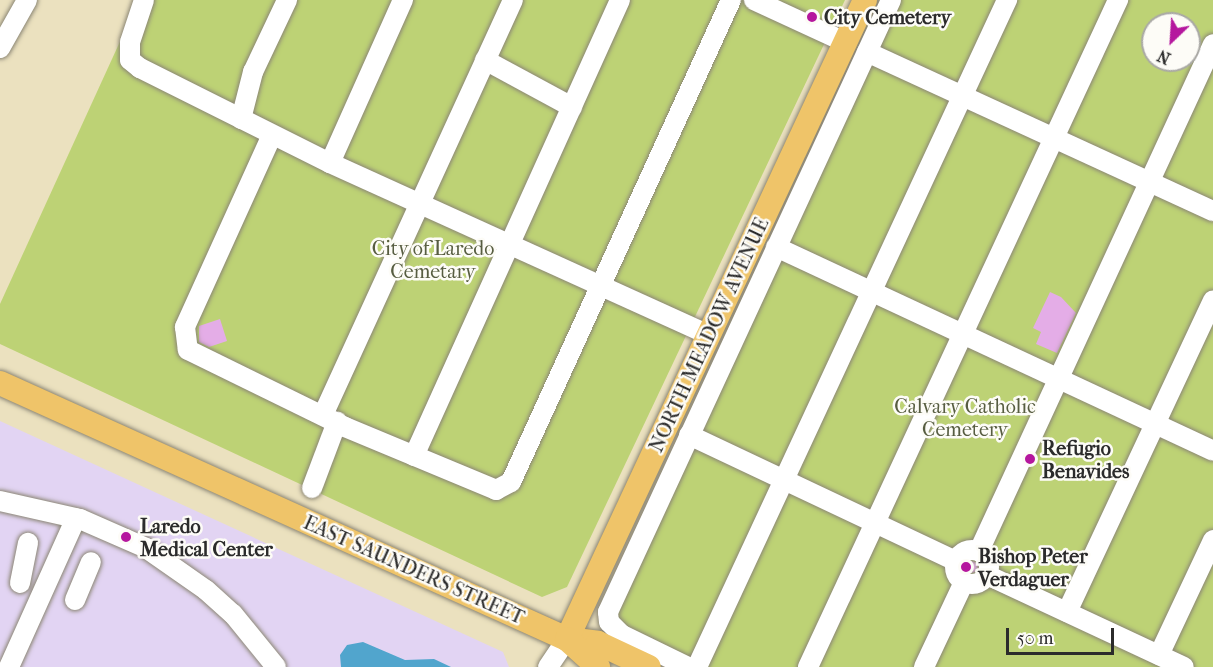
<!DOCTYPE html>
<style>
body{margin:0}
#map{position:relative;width:1213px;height:667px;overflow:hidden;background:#ebe1bf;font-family:"IM FELL French Canon",serif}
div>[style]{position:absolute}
.built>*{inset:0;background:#e2d4f3}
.green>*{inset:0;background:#bdd275}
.water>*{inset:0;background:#51a5cd}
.building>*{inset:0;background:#e4ade7}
.round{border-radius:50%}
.roads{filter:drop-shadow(0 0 2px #8b8675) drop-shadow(0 0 2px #8b8675)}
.minor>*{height:20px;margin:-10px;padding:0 10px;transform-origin:10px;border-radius:10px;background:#fff}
.minor>.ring{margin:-10px;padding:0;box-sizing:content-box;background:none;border:20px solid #fff;border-radius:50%}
.major>*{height:24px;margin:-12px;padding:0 12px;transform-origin:12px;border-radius:12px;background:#efc469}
.dots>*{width:16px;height:16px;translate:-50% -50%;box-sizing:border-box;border:3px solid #fdfcf7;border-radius:50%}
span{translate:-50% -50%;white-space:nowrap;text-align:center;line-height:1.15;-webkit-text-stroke:5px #fdfcf7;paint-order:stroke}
.poi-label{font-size:20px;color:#2b2b2b;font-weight:700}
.left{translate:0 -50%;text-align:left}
.park-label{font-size:20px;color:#575d41}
.street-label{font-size:20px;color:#2b2b2b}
.north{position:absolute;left:1141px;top:12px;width:60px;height:60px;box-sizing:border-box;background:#fdfcf7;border:2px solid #a9a8a5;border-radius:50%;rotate:205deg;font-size:16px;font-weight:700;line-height:24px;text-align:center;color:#2b2b2b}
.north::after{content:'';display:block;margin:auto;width:21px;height:27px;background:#b5179e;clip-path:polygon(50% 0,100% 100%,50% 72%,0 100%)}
.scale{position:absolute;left:1006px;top:628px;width:108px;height:27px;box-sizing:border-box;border:3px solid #2b2b2b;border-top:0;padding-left:8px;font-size:18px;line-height:21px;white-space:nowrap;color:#2b2b2b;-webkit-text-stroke:4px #fdfcf7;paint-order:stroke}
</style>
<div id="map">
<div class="built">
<div style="clip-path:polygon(0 421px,503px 652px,509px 667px,0 667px)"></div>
</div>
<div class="green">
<div style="clip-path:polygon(139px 0,845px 0,567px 587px,542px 597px,0 344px,0 304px)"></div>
<div style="clip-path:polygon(evenodd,886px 0,1213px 0,1213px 667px,677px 667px,600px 616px,886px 0,1153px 24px,1189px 24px,1189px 60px,1153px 60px,1153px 24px)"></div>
</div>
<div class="water">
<div style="clip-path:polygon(363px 642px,405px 660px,434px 659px,451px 667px,341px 667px,340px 655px,347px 645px)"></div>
</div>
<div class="building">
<div style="clip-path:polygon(1050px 292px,1061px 297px,1076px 313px,1057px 353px,1036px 344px,1041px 332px,1033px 328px)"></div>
<div style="clip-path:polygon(220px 319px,227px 341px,209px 347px,199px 342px,199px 326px)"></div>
<div class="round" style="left:966px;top:561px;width:12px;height:12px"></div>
</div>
<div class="roads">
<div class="minor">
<div style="left:144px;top:0;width:44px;rotate:108.4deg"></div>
<div style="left:130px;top:42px;width:18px;rotate:90deg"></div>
<div style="left:130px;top:60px;width:13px;rotate:39deg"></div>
<div style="left:140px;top:68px;width:212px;rotate:26.6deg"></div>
<div style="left:330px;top:163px;width:416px;rotate:24.4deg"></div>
<div style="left:754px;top:0;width:100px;rotate:24.8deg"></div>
<div style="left:0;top:48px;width:55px;rotate:-60.6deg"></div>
<div style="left:867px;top:52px;width:381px;rotate:24.7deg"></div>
<div style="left:485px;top:60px;width:99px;rotate:28.4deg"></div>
<div style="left:241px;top:119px;width:49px;rotate:-75.7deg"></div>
<div style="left:253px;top:72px;width:80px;rotate:-64.7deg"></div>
<div style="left:272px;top:135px;width:211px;rotate:114.4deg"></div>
<div style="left:185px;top:327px;width:23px;rotate:83deg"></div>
<div style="left:188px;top:350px;width:175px;rotate:26.1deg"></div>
<div style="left:345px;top:427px;width:164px;rotate:22.6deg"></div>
<div style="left:496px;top:490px;width:17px;rotate:-28deg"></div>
<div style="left:511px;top:482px;width:530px;rotate:-65.47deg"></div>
<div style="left:330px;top:163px;width:179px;rotate:-65.9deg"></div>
<div style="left:776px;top:247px;width:482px;rotate:25deg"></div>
<div style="left:323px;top:415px;width:456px;rotate:-65.4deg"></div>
<div style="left:689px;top:435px;width:295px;rotate:25.3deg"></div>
<div style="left:414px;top:456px;width:500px;rotate:-65.69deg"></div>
<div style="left:312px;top:488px;width:71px;rotate:-69.3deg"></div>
<div style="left:0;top:501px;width:82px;rotate:12.7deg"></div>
<div style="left:80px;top:519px;width:72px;rotate:23.7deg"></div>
<div style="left:146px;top:548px;width:73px;rotate:35deg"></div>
<div style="left:206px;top:590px;width:36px;rotate:42deg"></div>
<div style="left:233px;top:614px;width:68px;rotate:50.9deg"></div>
<div class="ring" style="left:955px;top:550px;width:14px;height:14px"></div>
<div style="left:979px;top:551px;width:558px;rotate:-65.22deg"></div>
<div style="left:987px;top:575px;width:217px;rotate:25deg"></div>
<div style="left:20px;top:583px;width:41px;rotate:-78.7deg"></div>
<div style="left:75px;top:600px;width:41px;rotate:-67.2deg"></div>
<div style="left:1067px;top:612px;width:344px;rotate:-64.9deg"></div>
<div style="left:1159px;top:655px;width:127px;rotate:-64.8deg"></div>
<div style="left:9px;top:667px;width:163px;rotate:-65.8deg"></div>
<div style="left:548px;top:667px;width:34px;rotate:-56deg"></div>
<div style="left:688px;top:667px;width:73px;rotate:-154.1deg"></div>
<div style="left:622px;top:635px;width:18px;rotate:-135deg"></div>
<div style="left:609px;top:622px;width:10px;rotate:-96deg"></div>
<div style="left:608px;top:612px;width:674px;rotate:-65.18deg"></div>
<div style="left:697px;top:667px;width:736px;rotate:-65.07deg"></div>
<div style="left:808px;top:667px;width:736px;rotate:-65.07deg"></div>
<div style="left:924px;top:667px;width:94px;rotate:-64.8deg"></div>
</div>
<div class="major">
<div style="left:0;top:383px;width:622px;rotate:24.3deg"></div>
<div style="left:567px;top:639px;width:31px;rotate:7deg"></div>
<div style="left:598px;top:643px;width:56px;rotate:25.2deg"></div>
<div style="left:567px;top:639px;width:705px;rotate:-65deg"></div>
<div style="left:567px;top:639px;width:42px;rotate:42.1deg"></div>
</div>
</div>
<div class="dots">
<div style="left:812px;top:17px;background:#b5179e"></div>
<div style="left:1030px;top:459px;background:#b5179e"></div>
<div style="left:126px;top:537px;background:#b5179e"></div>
<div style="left:966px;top:567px;background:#b5179e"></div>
</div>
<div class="poi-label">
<span class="left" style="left:824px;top:17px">City Cemetery</span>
<span class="left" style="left:1042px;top:460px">Refugio<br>Benavides</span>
<span class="left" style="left:140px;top:538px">Laredo<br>Medical Center</span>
<span class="left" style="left:978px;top:568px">Bishop Peter<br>Verdaguer</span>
</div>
<div class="park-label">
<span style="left:433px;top:260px">City of Laredo<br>Cemetary</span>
<span style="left:965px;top:418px">Calvary Catholic<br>Cemetery</span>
</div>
<div class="street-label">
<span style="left:709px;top:335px;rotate:-65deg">NORTH MEADOW AVENUE</span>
<span style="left:414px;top:570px;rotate:24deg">EAST SAUNDERS STREET</span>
</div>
<div class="north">N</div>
<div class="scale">50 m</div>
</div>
